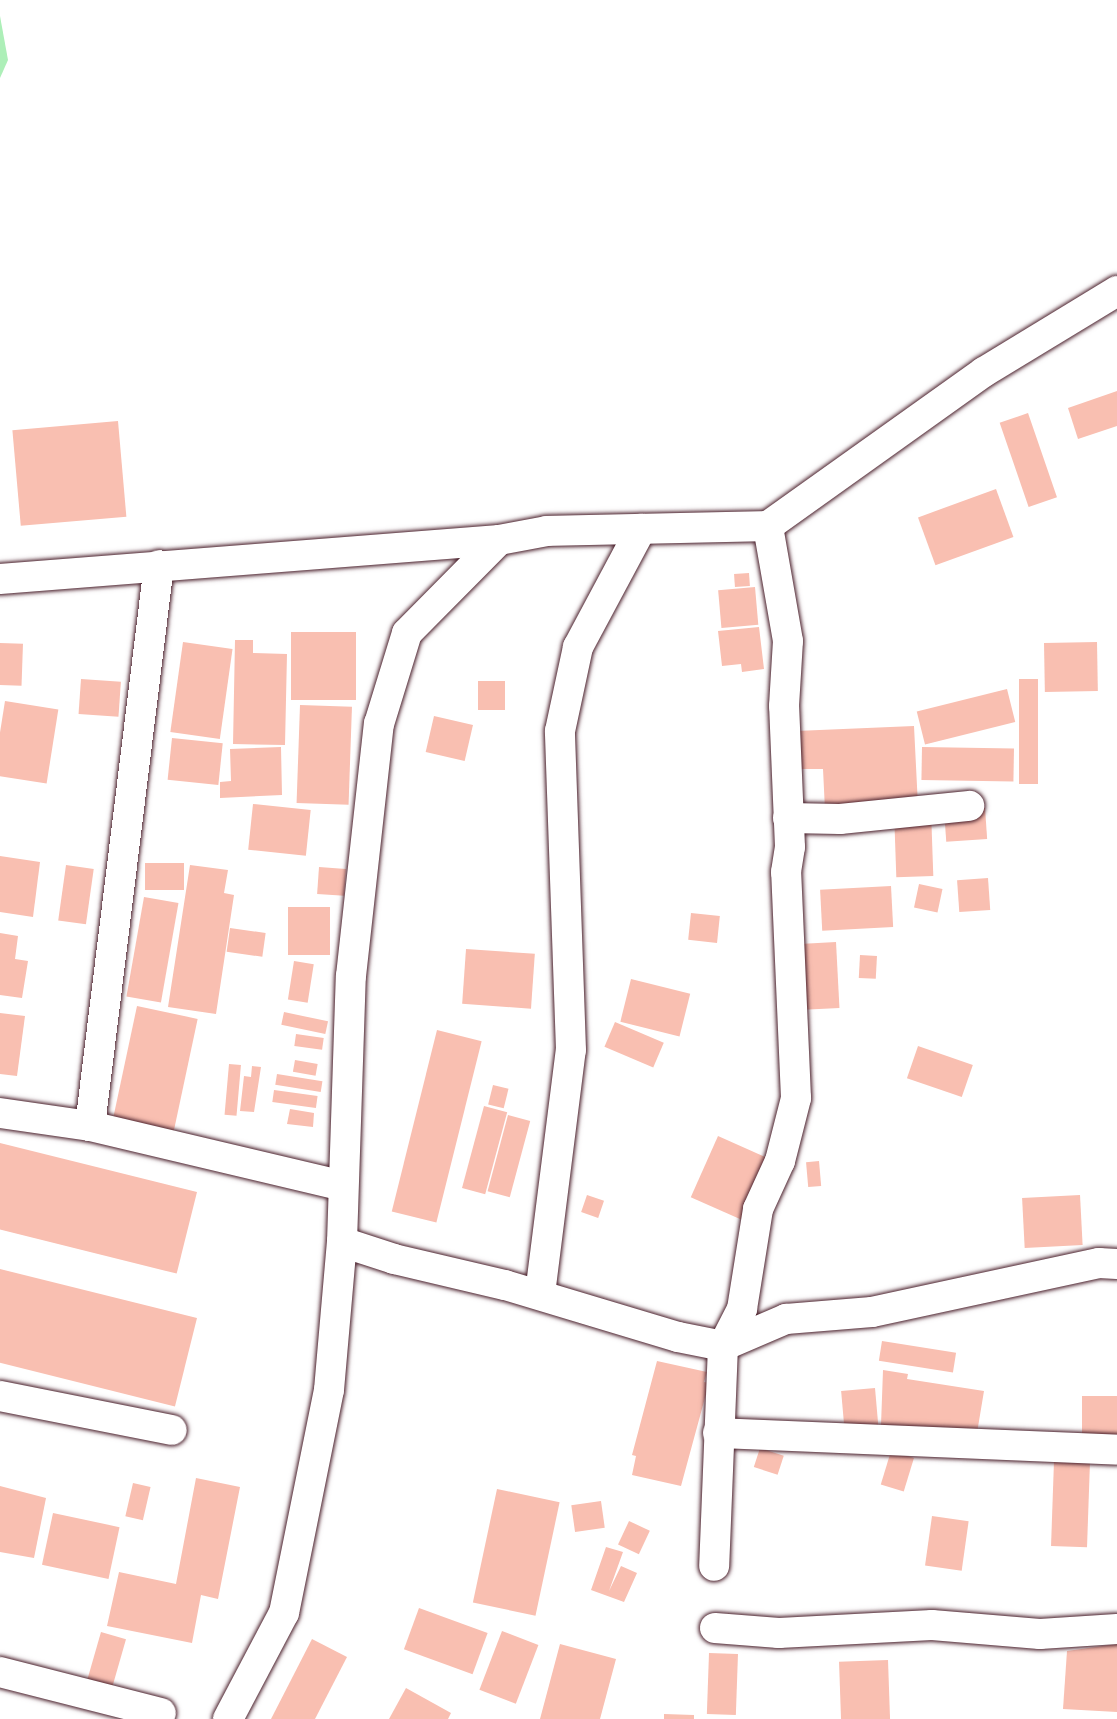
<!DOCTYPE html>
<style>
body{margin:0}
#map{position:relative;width:1117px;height:1719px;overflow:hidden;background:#fff;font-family:Dekko,sans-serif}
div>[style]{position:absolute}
.green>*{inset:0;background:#adefb8}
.building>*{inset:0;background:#f9bfb1;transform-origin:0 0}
.roads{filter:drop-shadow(0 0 2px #4a1f2b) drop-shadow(0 0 2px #4a1f2b)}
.minor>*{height:30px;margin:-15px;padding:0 15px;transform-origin:15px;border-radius:15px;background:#fff}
span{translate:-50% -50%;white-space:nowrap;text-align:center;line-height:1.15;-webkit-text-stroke:6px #fff;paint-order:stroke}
</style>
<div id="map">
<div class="green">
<div style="clip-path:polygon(0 16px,8px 60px,0 78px)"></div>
</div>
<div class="building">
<div style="clip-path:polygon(1117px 391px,1117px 426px,1078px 439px,1068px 408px)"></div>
<div style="left:1028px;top:413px;width:89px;height:30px;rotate:71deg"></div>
<div style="left:118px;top:421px;width:96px;height:106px;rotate:85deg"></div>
<div style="left:996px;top:489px;width:51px;height:83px;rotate:70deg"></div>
<div style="left:749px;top:573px;width:13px;height:15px;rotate:86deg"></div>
<div style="left:755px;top:587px;width:38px;height:37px;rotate:85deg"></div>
<div style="clip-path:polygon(759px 627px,764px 669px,742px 672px,741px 664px,722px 666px,718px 631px)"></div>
<div style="left:291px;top:632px;width:65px;height:68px"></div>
<div style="clip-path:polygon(235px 640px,253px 640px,253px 653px,287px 654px,285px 745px,233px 744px)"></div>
<div style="left:183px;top:642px;width:50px;height:91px;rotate:8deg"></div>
<div style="left:1097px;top:642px;width:49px;height:53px;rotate:89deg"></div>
<div style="left:0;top:643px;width:23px;height:42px;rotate:2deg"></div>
<div style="left:81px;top:679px;width:40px;height:35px;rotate:4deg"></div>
<div style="left:1019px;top:679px;width:19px;height:105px"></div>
<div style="left:478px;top:681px;width:27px;height:29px"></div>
<div style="left:1007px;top:689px;width:34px;height:93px;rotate:76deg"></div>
<div style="left:5px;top:701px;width:54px;height:75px;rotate:9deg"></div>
<div style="left:300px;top:705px;width:52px;height:98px;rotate:2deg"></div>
<div style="left:434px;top:716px;width:40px;height:37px;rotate:13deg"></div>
<div style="clip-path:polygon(914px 726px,918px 806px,825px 810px,823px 769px,798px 769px,796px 731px)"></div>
<div style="left:172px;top:738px;width:51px;height:42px;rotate:6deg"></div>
<div style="clip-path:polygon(281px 747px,282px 795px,220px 798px,220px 782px,231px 781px,230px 749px)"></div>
<div style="left:922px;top:747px;width:92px;height:33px;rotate:1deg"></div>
<div style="left:253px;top:804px;width:58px;height:46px;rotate:6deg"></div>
<div style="left:985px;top:808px;width:31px;height:41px;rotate:86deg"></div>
<div style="left:931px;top:810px;width:66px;height:37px;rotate:88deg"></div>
<div style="clip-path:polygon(0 856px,40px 862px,33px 917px,0 912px)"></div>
<div style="left:145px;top:863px;width:39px;height:27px"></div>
<div style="left:66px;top:865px;width:28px;height:56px;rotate:8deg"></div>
<div style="clip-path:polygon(190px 865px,228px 870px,224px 893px,234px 895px,216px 1014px,168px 1007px)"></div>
<div style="left:319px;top:867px;width:27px;height:27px;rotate:4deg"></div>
<div style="left:988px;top:878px;width:32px;height:31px;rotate:86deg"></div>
<div style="left:919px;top:884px;width:24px;height:24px;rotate:12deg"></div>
<div style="left:891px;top:886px;width:41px;height:71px;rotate:87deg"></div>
<div style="left:144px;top:897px;width:35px;height:101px;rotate:10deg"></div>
<div style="left:288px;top:907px;width:42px;height:48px"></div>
<div style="left:691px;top:913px;width:29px;height:27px;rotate:6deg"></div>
<div style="left:230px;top:928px;width:36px;height:24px;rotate:8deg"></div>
<div style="clip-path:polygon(0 933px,18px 936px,15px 959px,28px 961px,22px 998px,0 995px)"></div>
<div style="left:836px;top:942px;width:66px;height:41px;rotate:87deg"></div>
<div style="left:466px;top:949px;width:69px;height:55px;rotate:4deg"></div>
<div style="left:860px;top:955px;width:17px;height:23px;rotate:3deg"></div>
<div style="left:294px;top:961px;width:20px;height:39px;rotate:9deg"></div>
<div style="left:631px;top:979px;width:61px;height:44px;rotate:14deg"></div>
<div style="left:137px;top:1006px;width:62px;height:116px;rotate:12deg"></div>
<div style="left:284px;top:1012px;width:45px;height:13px;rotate:12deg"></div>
<div style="clip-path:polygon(0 1013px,25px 1016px,17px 1076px,0 1074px)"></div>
<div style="left:615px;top:1022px;width:53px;height:27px;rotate:23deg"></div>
<div style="left:437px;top:1030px;width:46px;height:187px;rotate:14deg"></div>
<div style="left:296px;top:1034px;width:28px;height:12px;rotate:8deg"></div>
<div style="left:918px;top:1046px;width:58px;height:34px;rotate:19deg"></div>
<div style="left:295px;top:1060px;width:23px;height:12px;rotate:10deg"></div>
<div style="left:229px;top:1064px;width:12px;height:51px;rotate:5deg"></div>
<div style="clip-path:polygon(252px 1066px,261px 1067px,254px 1112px,240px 1111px,244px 1076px,251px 1077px)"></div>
<div style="left:277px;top:1074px;width:46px;height:11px;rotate:9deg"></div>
<div style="left:493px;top:1085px;width:16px;height:20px;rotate:14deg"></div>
<div style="left:274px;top:1090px;width:44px;height:12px;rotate:8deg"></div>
<div style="left:484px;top:1106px;width:24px;height:85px;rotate:15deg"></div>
<div style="clip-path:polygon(290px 1109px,314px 1113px,313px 1127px,287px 1124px)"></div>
<div style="left:508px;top:1115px;width:23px;height:79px;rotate:15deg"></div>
<div style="left:718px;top:1136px;width:60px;height:67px;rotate:24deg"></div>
<div style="left:0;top:1143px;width:203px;height:84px;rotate:14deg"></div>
<div style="left:819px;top:1161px;width:25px;height:13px;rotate:85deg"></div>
<div style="left:587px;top:1195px;width:18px;height:18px;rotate:19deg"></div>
<div style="left:1080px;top:1195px;width:50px;height:58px;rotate:87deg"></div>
<div style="left:0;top:1269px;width:203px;height:91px;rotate:14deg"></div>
<div style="left:882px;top:1341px;width:75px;height:20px;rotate:9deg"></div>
<div style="clip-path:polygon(657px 1361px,707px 1372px,704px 1382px,709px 1383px,681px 1486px,632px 1475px,636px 1456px,632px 1455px)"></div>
<div style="clip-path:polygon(883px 1370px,908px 1374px,907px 1379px,984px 1391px,976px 1439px,881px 1425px)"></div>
<div style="left:875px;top:1388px;width:45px;height:34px;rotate:85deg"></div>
<div style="left:1117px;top:1396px;width:42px;height:35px;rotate:90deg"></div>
<div style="left:760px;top:1448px;width:25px;height:20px;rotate:18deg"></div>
<div style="left:891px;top:1451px;width:24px;height:35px;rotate:17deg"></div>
<div style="left:1054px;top:1461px;width:36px;height:85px;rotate:2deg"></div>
<div style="clip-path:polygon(196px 1478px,240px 1487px,218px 1599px,201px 1595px,192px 1643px,107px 1626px,119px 1572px,176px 1584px)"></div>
<div style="left:133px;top:1483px;width:18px;height:34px;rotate:13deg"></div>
<div style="clip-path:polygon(0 1486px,46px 1498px,34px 1558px,0 1552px)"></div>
<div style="left:497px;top:1489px;width:64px;height:116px;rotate:12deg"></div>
<div style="left:601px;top:1501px;width:27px;height:30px;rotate:82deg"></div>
<div style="left:53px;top:1513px;width:68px;height:53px;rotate:12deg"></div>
<div style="left:932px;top:1516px;width:37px;height:50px;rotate:8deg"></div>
<div style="left:629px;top:1521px;width:23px;height:26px;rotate:25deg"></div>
<div style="clip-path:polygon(606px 1547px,623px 1552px,609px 1591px,621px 1566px,637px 1573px,624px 1602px,591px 1590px)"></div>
<div style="left:419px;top:1608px;width:73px;height:44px;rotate:20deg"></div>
<div style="left:502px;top:1631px;width:39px;height:63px;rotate:21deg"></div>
<div style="left:101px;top:1632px;width:26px;height:51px;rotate:16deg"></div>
<div style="clip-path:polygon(312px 1639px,347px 1657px,315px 1719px,271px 1719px)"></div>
<div style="clip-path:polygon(560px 1644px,616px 1659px,600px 1719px,540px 1719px)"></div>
<div style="clip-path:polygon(1117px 1644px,1117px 1712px,1063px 1709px,1067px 1651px)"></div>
<div style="left:709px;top:1653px;width:29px;height:61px;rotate:2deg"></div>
<div style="left:888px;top:1660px;width:59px;height:49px;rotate:88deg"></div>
<div style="clip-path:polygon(406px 1688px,451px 1713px,448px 1719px,389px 1719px)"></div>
<div style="clip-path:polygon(664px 1714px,694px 1715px,694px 1719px,664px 1719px)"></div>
</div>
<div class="roads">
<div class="minor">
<div style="left:0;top:579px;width:501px;rotate:-4.47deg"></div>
<div style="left:499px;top:540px;width:49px;rotate:-10.6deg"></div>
<div style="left:547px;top:531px;width:221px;rotate:-1.3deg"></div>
<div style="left:768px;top:526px;width:265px;rotate:-35.5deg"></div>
<div style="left:984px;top:372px;width:156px;rotate:-31.3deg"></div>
<div style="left:788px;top:818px;width:52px;rotate:1.1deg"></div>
<div style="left:840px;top:819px;width:130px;rotate:-5.8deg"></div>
<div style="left:0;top:1113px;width:91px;rotate:8.2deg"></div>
<div style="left:90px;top:1126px;width:260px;rotate:13.3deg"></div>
<div style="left:90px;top:1126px;width:565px;rotate:-82.99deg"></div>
<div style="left:342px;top:1242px;width:55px;rotate:18.1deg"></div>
<div style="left:394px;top:1259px;width:114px;rotate:13.2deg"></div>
<div style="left:505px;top:1285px;width:181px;rotate:16.7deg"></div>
<div style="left:678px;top:1337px;width:46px;rotate:11.3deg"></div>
<div style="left:723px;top:1346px;width:220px;rotate:92.3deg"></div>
<div style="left:540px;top:1294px;width:246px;rotate:-82.8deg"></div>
<div style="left:571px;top:1050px;width:319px;rotate:-92deg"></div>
<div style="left:560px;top:731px;width:86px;rotate:-77.9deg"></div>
<div style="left:578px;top:647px;width:134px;rotate:-61.9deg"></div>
<div style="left:723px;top:1346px;width:42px;rotate:-62.8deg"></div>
<div style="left:742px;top:1309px;width:101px;rotate:-80.9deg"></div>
<div style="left:758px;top:1209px;width:53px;rotate:-65.4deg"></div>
<div style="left:780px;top:1161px;width:65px;rotate:-75.7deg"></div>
<div style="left:796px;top:1098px;width:226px;rotate:-92.5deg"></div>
<div style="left:786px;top:872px;width:25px;rotate:-81deg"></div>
<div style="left:790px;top:847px;width:141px;rotate:-92.4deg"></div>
<div style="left:784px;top:706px;width:65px;rotate:-86.5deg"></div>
<div style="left:788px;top:641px;width:117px;rotate:-99.9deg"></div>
<div style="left:723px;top:1346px;width:69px;rotate:-23.2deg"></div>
<div style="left:786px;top:1319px;width:86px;rotate:-4.7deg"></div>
<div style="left:872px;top:1312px;width:232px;rotate:-12.2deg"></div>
<div style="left:1099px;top:1263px;width:18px;rotate:3deg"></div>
<div style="left:0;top:1396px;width:175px;rotate:11.2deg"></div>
<div style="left:718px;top:1433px;width:399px;rotate:2.4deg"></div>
<div style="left:715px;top:1628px;width:64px;rotate:4.5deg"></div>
<div style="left:779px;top:1633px;width:153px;rotate:-3deg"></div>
<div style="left:932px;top:1625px;width:108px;rotate:4.8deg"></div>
<div style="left:1040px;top:1634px;width:77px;rotate:-3.7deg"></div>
<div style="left:0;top:1672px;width:166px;rotate:14.3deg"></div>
<div style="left:228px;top:1719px;width:120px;rotate:-62.2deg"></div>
<div style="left:284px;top:1613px;width:227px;rotate:-78.6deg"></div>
<div style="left:329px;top:1390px;width:149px;rotate:-85deg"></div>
<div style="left:342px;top:1242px;width:266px;rotate:-88.1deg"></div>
<div style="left:351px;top:976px;width:254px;rotate:-83.7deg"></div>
<div style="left:379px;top:724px;width:95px;rotate:-72.9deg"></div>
<div style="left:407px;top:633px;width:131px;rotate:-45.3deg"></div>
</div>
</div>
</div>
